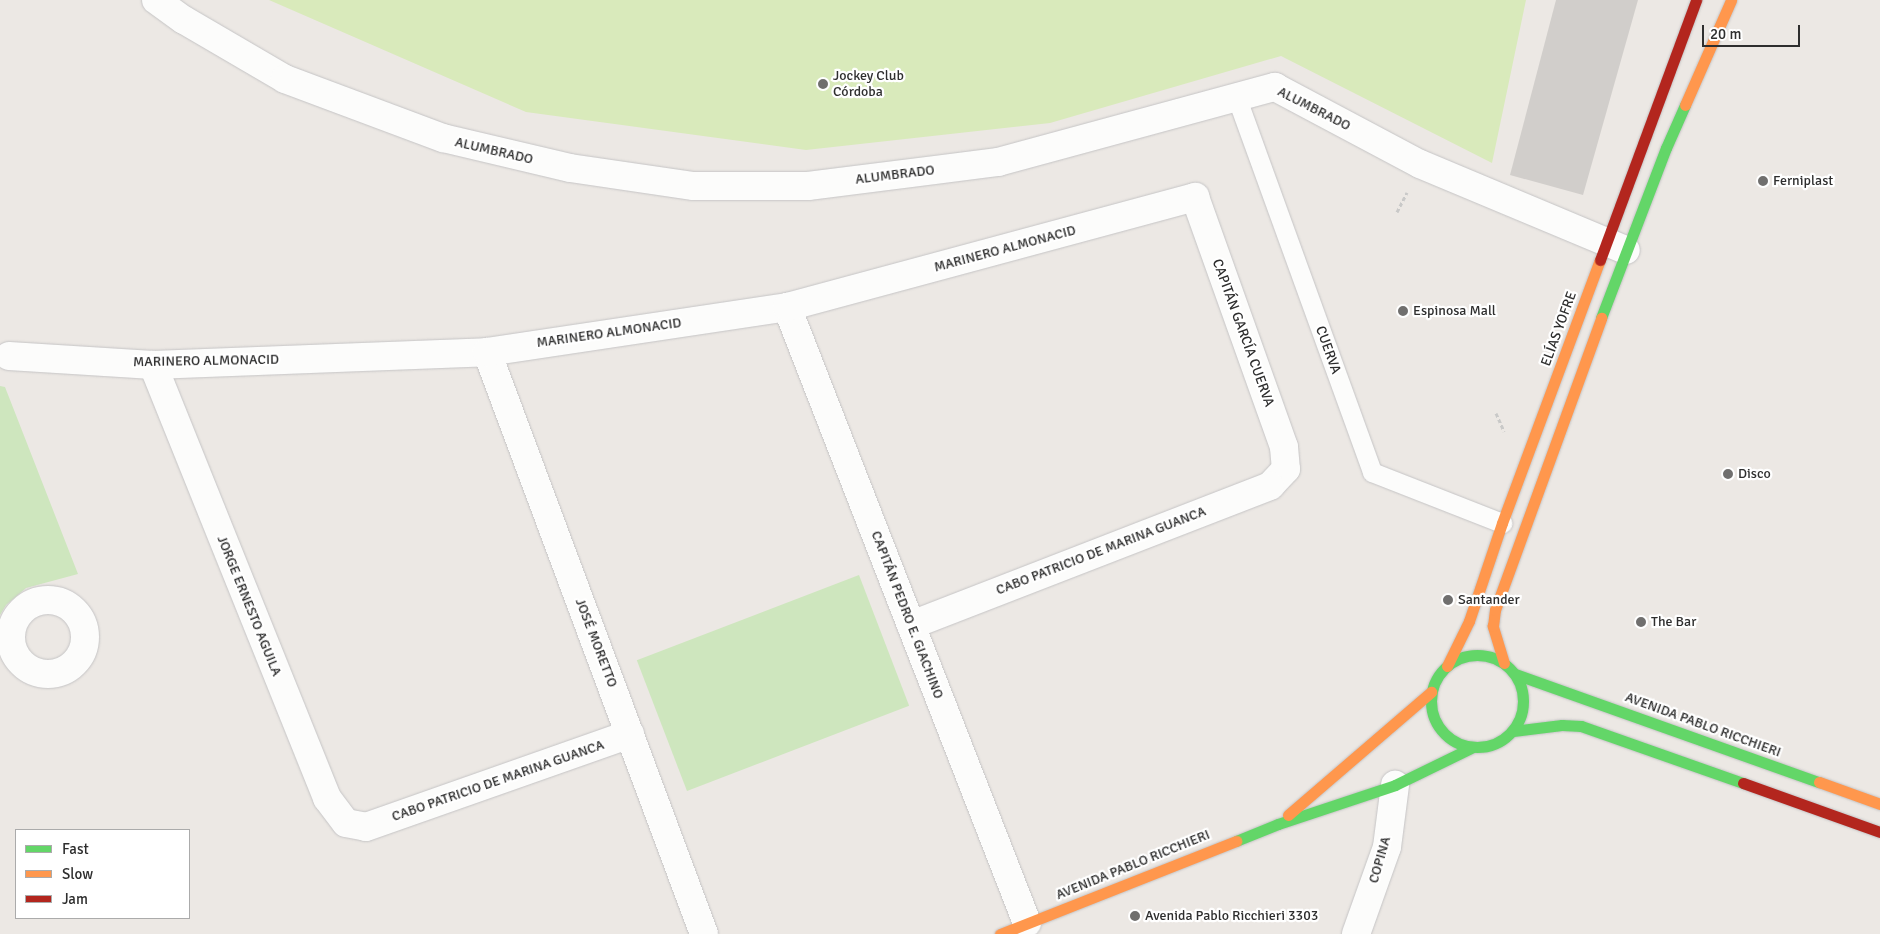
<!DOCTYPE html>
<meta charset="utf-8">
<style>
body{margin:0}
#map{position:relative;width:1880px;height:934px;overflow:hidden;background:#ece8e4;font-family:Signika,sans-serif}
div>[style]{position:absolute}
.green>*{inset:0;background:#cee6be;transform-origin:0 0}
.pitch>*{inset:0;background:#d9eabb}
.building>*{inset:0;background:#d1cecb}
.path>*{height:3px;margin-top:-1.5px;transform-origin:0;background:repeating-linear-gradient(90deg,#c9c9c8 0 4px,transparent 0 6.5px)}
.roads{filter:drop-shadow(0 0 1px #c5c4c5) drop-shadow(0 0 1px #c5c4c5)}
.lane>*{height:19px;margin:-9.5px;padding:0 9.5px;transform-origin:9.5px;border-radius:9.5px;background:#fcfcfb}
.street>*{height:28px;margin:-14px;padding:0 14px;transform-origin:14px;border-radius:14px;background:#fcfcfb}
.street>.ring{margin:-14px;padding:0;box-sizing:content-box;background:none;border:28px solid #fcfcfb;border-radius:50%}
.fast>*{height:11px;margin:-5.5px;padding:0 5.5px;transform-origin:5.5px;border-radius:5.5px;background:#63d668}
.fast>.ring{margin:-5.5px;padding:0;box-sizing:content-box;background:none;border:11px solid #63d668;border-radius:50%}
.slow>*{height:11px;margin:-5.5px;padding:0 5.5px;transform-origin:5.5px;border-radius:5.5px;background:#ff974d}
.jam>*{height:11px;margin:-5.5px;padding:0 5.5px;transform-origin:5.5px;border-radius:5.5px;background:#b3261e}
.dots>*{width:14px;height:14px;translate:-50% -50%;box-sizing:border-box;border:2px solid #fff;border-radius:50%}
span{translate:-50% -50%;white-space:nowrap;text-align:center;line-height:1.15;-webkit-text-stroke:4.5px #fff;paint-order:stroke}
.poi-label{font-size:14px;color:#2e2e2e}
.left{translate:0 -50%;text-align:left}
.street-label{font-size:14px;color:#2e2e2e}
.legend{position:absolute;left:15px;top:829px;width:175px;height:90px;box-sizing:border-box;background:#fff;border:1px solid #ababab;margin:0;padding:6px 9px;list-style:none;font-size:15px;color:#2e2e2e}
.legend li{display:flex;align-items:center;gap:10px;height:25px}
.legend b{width:25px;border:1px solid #ababab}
.scale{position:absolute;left:1702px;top:25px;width:98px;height:22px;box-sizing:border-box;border:2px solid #2e2e2e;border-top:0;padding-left:6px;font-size:15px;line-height:18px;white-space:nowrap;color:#2e2e2e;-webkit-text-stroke:4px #fff;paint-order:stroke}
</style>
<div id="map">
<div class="green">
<div style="clip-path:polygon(0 386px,5px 387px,78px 574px,26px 588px,6px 605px,0 615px)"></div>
<div style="left:859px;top:575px;width:140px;height:238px;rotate:69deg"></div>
</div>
<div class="pitch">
<div style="clip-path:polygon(269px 0,1526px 0,1492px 163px,1281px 56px,1050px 123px,806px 150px,526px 112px)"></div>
</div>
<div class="building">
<div style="clip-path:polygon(1556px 0,1638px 0,1583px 195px,1510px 175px)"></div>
</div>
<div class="path">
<div style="left:1397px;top:212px;width:22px;rotate:-63deg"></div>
<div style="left:1496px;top:413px;width:20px;rotate:66deg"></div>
</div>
<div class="roads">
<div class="lane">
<div style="left:1236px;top:96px;width:400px;rotate:70.1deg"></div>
<div style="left:1372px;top:472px;width:140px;rotate:21.4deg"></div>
</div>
<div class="street">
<div style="left:156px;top:0;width:34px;rotate:36deg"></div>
<div style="left:184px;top:20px;width:117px;rotate:30.3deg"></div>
<div style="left:285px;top:79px;width:169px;rotate:20.5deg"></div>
<div style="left:443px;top:138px;width:130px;rotate:13.3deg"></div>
<div style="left:570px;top:168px;width:125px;rotate:8.3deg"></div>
<div style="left:694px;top:186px;width:114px"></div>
<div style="left:808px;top:186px;width:192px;rotate:-7.2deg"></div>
<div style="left:998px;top:162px;width:287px;rotate:-15.2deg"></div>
<div style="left:1275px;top:87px;width:164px;rotate:28deg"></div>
<div style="left:1420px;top:164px;width:223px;rotate:22.7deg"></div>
<div style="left:787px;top:307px;width:661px;rotate:68.71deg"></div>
<div style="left:487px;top:352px;width:621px;rotate:69.55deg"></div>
<div style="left:9px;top:356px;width:144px;rotate:3.6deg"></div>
<div style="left:153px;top:365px;width:334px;rotate:-2.2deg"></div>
<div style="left:487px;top:352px;width:303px;rotate:-8.5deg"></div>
<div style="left:787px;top:307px;width:423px;rotate:-15.1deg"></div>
<div style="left:1195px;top:197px;width:265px;rotate:70.4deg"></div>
<div style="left:1284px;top:447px;width:22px;rotate:85deg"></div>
<div style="left:1286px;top:469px;width:23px;rotate:133deg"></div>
<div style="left:1270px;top:486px;width:385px;rotate:158.8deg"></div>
<div style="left:153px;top:365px;width:467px;rotate:68.1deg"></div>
<div style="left:327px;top:798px;width:31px;rotate:53deg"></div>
<div style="left:346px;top:823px;width:20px;rotate:11deg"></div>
<div style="left:366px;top:827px;width:280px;rotate:-19.4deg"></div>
<div class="ring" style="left:11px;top:600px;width:46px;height:46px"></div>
<div style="left:1356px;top:934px;width:92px;rotate:-70.4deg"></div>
<div style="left:1387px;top:847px;width:63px;rotate:-82.6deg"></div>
</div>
<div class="fast">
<div style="left:1601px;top:318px;width:182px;rotate:-69.1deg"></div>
<div style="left:1666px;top:148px;width:47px;rotate:-66.2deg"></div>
<div class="ring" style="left:1431px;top:655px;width:81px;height:81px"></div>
<div style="left:1515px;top:674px;width:323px;rotate:19.6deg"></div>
<div style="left:1513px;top:731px;width:49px;rotate:-7deg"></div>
<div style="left:1562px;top:725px;width:19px;rotate:3deg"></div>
<div style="left:1581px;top:726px;width:172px;rotate:19.4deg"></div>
<div style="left:1236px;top:841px;width:45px;rotate:-22deg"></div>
<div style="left:1278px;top:824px;width:123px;rotate:-18.4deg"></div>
<div style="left:1395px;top:785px;width:85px;rotate:-26deg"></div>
</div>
<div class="slow">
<div style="left:1685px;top:105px;width:115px;rotate:-66.3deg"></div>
<div style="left:1504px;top:663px;width:39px;rotate:-107deg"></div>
<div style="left:1493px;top:626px;width:16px;rotate:-83deg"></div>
<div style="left:1495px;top:610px;width:311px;rotate:-70deg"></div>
<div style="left:1447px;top:666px;width:50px;rotate:-63.9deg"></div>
<div style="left:1469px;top:621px;width:103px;rotate:-71.4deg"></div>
<div style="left:1502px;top:523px;width:281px;rotate:-69.6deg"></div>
<div style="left:1819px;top:782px;width:65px;rotate:19.8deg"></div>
<div style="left:1288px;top:815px;width:189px;rotate:-40.7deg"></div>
<div style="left:1000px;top:934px;width:254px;rotate:-21.5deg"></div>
</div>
<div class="jam">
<div style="left:1600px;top:260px;width:277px;rotate:-69.7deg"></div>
<div style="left:1743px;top:783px;width:145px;rotate:19.7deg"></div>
</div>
</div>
<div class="dots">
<div style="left:823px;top:84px;background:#706f6e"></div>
<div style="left:1763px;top:181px;background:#706f6e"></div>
<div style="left:1403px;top:311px;background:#706f6e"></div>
<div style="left:1728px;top:474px;background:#706f6e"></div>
<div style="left:1448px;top:600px;background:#706f6e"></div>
<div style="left:1641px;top:622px;background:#706f6e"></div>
<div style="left:1135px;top:916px;background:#706f6e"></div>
</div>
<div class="poi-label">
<span class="left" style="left:833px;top:84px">Jockey Club<br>Córdoba</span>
<span class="left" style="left:1773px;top:181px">Ferniplast</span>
<span class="left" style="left:1413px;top:311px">Espinosa Mall</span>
<span class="left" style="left:1738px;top:474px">Disco</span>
<span class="left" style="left:1458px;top:600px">Santander</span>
<span class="left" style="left:1651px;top:622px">The Bar</span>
<span class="left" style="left:1145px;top:916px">Avenida Pablo Ricchieri 3303</span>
</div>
<div class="street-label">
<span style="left:1314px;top:109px;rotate:27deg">ALUMBRADO</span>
<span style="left:494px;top:151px;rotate:13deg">ALUMBRADO</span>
<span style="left:895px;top:175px;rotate:-7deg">ALUMBRADO</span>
<span style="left:1005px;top:249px;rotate:-15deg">MARINERO ALMONACID</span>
<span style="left:1559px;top:329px;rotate:-70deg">ELÍAS YOFRE</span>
<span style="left:609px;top:333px;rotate:-8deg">MARINERO ALMONACID</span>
<span style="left:1243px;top:333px;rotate:70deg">CAPITÁN GARCÍA CUERVA</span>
<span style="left:1328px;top:350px;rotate:70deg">CUERVA</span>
<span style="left:206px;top:361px;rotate:-1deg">MARINERO ALMONACID</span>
<span style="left:1101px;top:551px;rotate:-21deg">CABO PATRICIO DE MARINA GUANCA</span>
<span style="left:249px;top:606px;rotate:68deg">JORGE ERNESTO AGUILA</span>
<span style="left:907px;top:615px;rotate:69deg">CAPITÁN PEDRO E. GIACHINO</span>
<span style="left:596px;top:643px;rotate:69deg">JOSÉ MORETTO</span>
<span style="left:1703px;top:725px;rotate:20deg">AVENIDA PABLO RICCHIERI</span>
<span style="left:498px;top:781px;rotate:-19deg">CABO PATRICIO DE MARINA GUANCA</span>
<span style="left:1380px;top:860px;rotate:-74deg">COPINA</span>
<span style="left:1133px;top:865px;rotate:-22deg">AVENIDA PABLO RICCHIERI</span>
</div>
<ul class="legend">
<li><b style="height:6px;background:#63d668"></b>Fast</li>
<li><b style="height:6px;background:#ff974d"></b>Slow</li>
<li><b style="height:6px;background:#b3261e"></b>Jam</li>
</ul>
<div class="scale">20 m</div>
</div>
